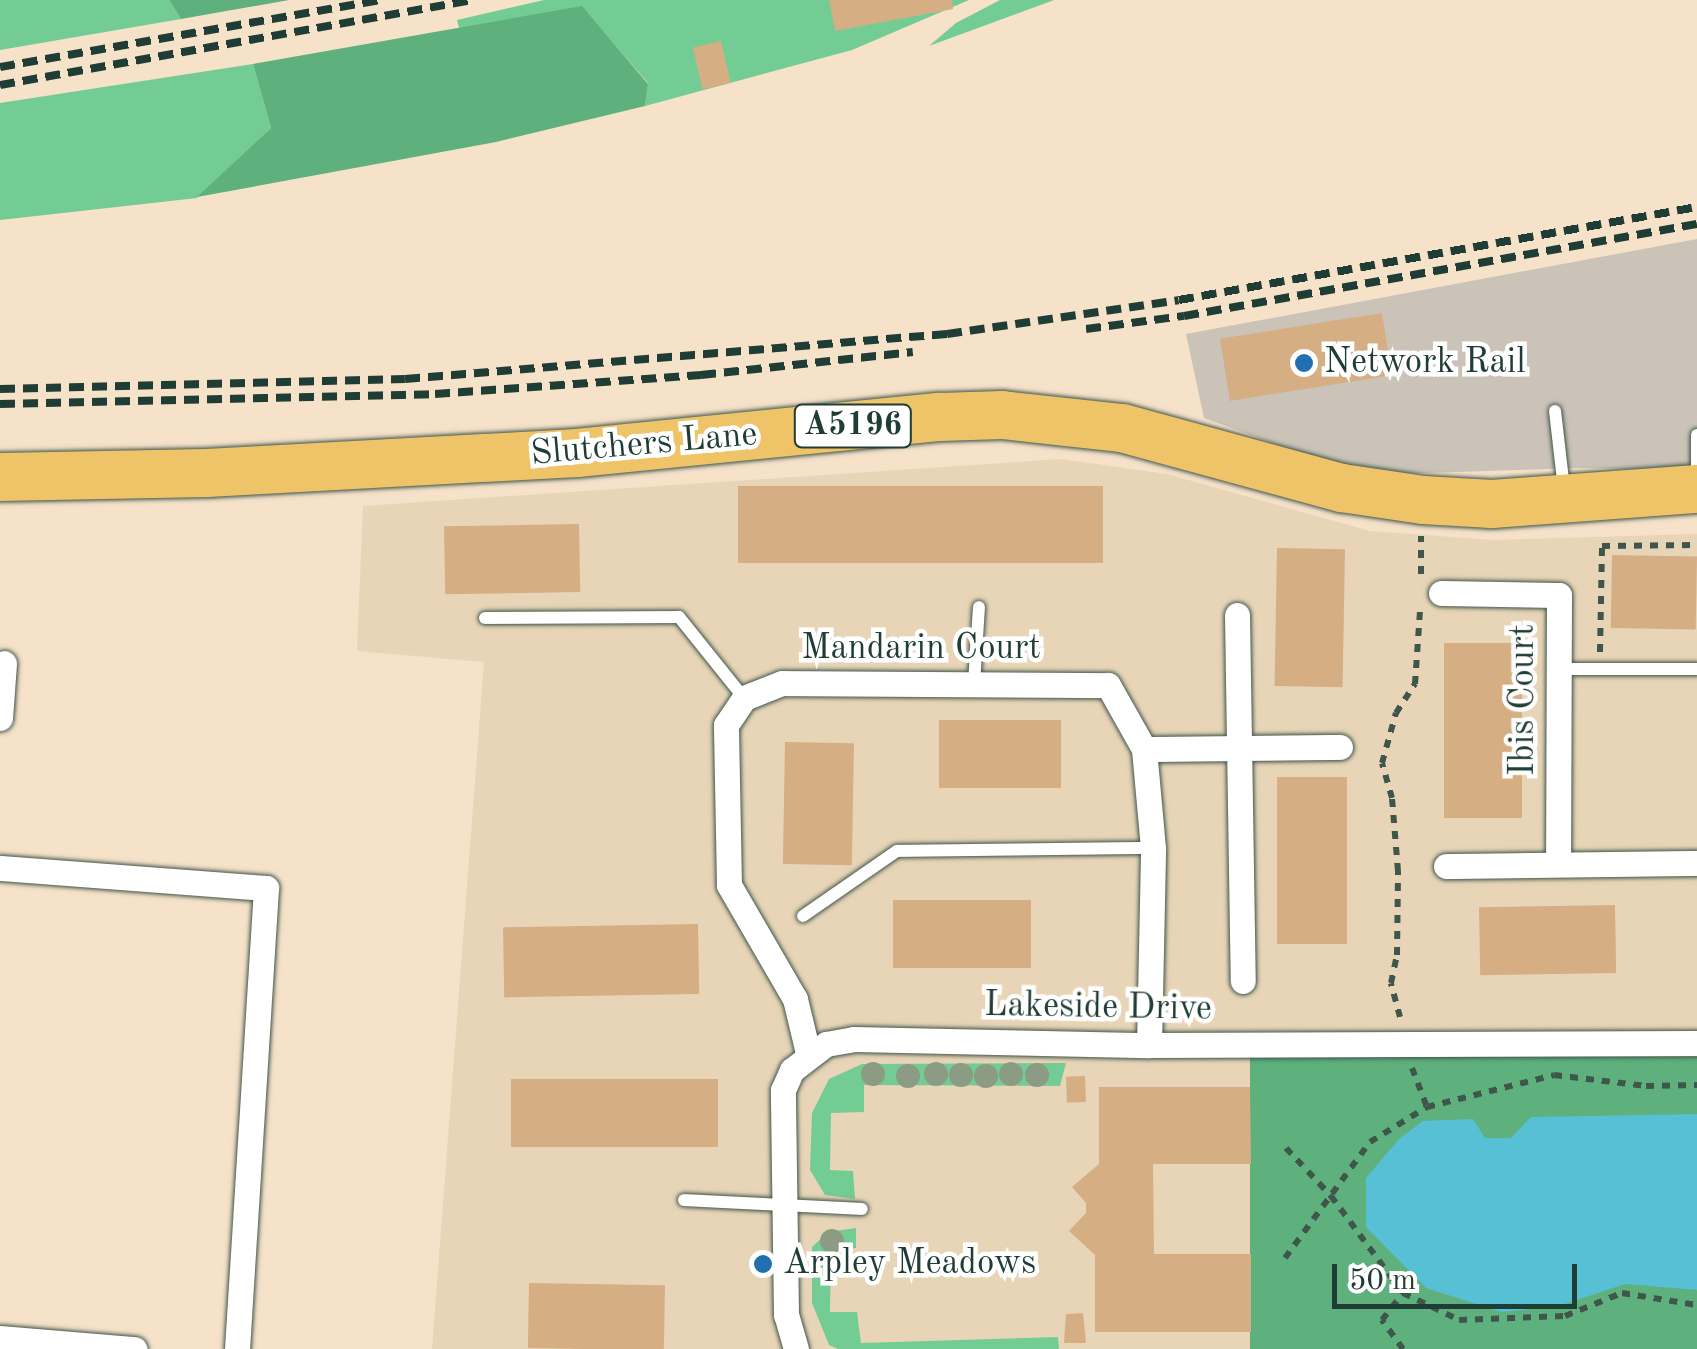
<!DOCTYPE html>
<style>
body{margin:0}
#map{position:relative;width:1697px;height:1349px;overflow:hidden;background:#f6e1c9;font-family:"Old Standard TT",serif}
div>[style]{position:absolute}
.built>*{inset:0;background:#e8d5b7}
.industrial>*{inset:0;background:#cbc3b8}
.green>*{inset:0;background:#73cc93}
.forest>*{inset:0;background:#5eb07d;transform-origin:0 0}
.water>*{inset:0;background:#57c0d4}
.building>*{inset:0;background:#d5ae84;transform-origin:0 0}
.path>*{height:6px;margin-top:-3px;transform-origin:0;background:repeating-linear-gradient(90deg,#3f564a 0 8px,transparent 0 16px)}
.roads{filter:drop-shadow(0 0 2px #3f564a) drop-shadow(0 0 2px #3f564a)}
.lane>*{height:12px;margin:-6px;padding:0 6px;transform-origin:6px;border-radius:6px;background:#fff}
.street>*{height:25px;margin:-12.5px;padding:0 12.5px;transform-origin:12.5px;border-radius:12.5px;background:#fff}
.highway>*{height:48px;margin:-24px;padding:0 24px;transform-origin:24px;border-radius:24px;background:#efc469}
.rail>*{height:8px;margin-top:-4px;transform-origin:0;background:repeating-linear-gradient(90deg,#1f3d34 0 15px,transparent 0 23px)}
.trees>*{width:24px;height:24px;margin:-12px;border-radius:50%;background:#8b9b84}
.dots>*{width:28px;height:28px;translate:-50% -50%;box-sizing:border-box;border:5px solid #fff;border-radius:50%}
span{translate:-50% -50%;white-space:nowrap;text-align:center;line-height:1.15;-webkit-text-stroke:9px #fff;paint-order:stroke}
.shield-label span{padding:2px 8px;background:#fff;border:2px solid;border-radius:8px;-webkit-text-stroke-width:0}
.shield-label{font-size:32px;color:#1f3d34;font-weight:700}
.poi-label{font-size:35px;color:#1f3d34}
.left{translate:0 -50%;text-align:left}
.street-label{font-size:35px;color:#1f3d34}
.scale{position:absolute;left:1332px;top:1264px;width:245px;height:45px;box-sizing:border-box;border:5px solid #1f3d34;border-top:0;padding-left:12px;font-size:30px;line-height:35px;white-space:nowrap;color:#1f3d34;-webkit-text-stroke:8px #fff;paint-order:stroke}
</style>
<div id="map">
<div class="built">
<div style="clip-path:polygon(1061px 459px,1167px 474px,1370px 531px,1494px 540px,1697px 534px,1697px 1349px,432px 1349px,484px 662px,357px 651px,363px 506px)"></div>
</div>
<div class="industrial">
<div style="clip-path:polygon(1697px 239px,1697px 470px,1577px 468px,1361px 475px,1204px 418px,1186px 334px)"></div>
</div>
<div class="green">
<div style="clip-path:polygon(0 0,169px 0,181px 19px,0 50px)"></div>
<div style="clip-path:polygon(544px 0,969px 0,852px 50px,645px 106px,648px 83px,582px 7px,459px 28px,457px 20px)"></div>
<div style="clip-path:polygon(1000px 0,1054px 0,929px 46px,956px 23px)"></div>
<div style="clip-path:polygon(253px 64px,271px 128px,197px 198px,0 220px,0 103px)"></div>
<div style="clip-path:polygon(1066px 1063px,1060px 1086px,864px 1085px,864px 1112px,831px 1113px,830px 1170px,853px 1171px,855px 1199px,825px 1195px,810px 1170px,812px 1113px,829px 1079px,862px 1064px)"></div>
<div style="clip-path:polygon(856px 1228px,856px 1248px,831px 1250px,830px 1312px,857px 1312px,861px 1343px,1058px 1337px,1059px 1349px,838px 1349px,829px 1345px,812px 1303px,812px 1247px,828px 1232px)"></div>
</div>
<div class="forest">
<div style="clip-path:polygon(169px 0,289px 0,181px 19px)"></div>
<div style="clip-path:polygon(582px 6px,648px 84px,645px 106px,496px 142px,197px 197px,271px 128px,253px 64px)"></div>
<div style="left:1250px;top:1057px;width:447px;height:292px"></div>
</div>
<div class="water">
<div style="clip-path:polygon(1697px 1114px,1697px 1290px,1625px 1284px,1559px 1306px,1501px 1312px,1426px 1288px,1366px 1227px,1366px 1178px,1399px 1139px,1423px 1121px,1473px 1119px,1485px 1138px,1511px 1138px,1531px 1117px)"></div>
</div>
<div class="building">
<div style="clip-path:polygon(829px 0,952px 0,953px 9px,835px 31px)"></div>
<div style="left:721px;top:41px;width:43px;height:29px;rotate:77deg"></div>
<div style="left:1382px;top:313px;width:63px;height:164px;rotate:81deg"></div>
<div style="left:738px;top:486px;width:365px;height:77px"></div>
<div style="left:579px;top:524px;width:68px;height:135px;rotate:89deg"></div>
<div style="left:1277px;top:548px;width:68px;height:138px;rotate:1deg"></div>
<div style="left:1612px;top:555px;width:85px;height:73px;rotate:1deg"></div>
<div style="left:1522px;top:643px;width:175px;height:78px;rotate:90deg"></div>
<div style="left:939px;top:720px;width:122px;height:68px"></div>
<div style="left:785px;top:742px;width:69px;height:122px;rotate:1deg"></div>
<div style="left:1347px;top:777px;width:167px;height:70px;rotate:90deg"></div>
<div style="left:893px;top:900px;width:138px;height:68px"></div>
<div style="left:1615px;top:905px;width:68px;height:136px;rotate:89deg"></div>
<div style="left:698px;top:924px;width:70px;height:195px;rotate:89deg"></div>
<div style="left:1085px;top:1076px;width:26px;height:19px;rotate:88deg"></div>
<div style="left:511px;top:1079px;width:207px;height:68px"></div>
<div style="clip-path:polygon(1099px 1087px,1250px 1087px,1251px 1164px,1153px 1164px,1154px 1254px,1251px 1254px,1251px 1332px,1095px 1332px,1095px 1255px,1069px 1231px,1086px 1213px,1086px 1203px,1072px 1187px,1099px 1164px)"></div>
<div style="left:529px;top:1283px;width:136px;height:65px;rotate:1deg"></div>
<div style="clip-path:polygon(1083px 1313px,1086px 1343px,1064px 1343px,1066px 1314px)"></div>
</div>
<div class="path">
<div style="left:1421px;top:574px;width:38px;rotate:-90deg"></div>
<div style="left:1600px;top:652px;width:106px;rotate:-88.9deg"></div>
<div style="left:1602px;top:546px;width:95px;rotate:-0.6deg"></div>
<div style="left:1400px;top:1017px;width:35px;rotate:-105deg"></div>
<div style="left:1391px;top:983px;width:29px;rotate:-78deg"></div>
<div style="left:1397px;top:955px;width:84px;rotate:-89.3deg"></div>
<div style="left:1398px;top:871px;width:73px;rotate:-94.7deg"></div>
<div style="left:1392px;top:798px;width:36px;rotate:-106deg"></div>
<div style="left:1382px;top:763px;width:52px;rotate:-74.4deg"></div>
<div style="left:1396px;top:713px;width:35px;rotate:-57deg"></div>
<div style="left:1415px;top:684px;width:73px;rotate:-86.1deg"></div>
<div style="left:1412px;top:1068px;width:42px;rotate:69deg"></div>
<div style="left:1286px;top:1148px;width:66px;rotate:46.8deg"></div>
<div style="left:1331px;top:1196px;width:121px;rotate:53.4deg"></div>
<div style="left:1403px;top:1293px;width:62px;rotate:25.7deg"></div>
<div style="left:1459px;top:1320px;width:106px;rotate:-2.2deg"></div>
<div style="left:1565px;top:1316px;width:61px;rotate:-22deg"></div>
<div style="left:1622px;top:1293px;width:76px;rotate:9.1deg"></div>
<div style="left:1285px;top:1258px;width:144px;rotate:-53.8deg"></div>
<div style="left:1370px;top:1142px;width:67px;rotate:-31.6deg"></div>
<div style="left:1427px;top:1107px;width:131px;rotate:-14.1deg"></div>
<div style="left:1554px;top:1075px;width:93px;rotate:6.8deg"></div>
<div style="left:1646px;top:1086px;width:51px;rotate:-1.1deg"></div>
<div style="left:1403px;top:1349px;width:36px;rotate:-126deg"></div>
<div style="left:1382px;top:1320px;width:34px;rotate:-52deg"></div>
</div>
<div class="roads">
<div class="lane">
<div style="left:1555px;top:411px;width:79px;rotate:83.4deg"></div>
<div style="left:1697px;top:435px;width:39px;rotate:90deg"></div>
<div style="left:485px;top:618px;width:194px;rotate:-0.3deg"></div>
<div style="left:679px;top:617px;width:104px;rotate:51.3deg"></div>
<div style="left:1560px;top:669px;width:137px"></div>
<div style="left:974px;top:684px;width:77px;rotate:-86.3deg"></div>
<div style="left:803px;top:916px;width:114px;rotate:-34.7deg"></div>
<div style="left:897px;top:851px;width:256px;rotate:-0.7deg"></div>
<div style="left:684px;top:1200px;width:178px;rotate:2.9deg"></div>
</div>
<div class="street">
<div style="left:1441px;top:593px;width:118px;rotate:1deg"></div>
<div style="left:1559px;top:595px;width:268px;rotate:90.2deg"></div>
<div style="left:1237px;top:615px;width:366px;rotate:89.1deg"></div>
<div style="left:0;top:718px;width:55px;rotate:-85.8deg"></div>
<div style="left:1446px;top:866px;width:251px;rotate:-0.7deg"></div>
<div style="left:0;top:868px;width:267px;rotate:4.3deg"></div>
<div style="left:266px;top:888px;width:462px;rotate:93.6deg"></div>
<div style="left:1149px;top:1045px;width:197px;rotate:-88.8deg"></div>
<div style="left:1153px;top:848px;width:99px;rotate:-95.2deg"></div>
<div style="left:1144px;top:749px;width:196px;rotate:-0.6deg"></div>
<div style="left:808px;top:1053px;width:56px;rotate:-103.5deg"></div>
<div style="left:795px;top:999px;width:132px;rotate:-120.1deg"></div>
<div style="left:729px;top:885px;width:160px;rotate:-91.1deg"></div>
<div style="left:726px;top:725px;width:32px;rotate:-56deg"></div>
<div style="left:744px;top:698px;width:41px;rotate:-21.5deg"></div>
<div style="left:782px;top:683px;width:326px;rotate:0.4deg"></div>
<div style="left:1108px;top:685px;width:73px;rotate:60.6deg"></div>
<div style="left:0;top:1338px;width:135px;rotate:4.7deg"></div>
<div style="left:796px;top:1349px;width:35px;rotate:-106deg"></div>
<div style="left:786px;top:1315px;width:225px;rotate:-90.8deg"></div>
<div style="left:783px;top:1090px;width:22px;rotate:-66deg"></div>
<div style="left:792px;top:1070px;width:43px;rotate:-37.4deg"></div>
<div style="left:826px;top:1044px;width:28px;rotate:-10deg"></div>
<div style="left:854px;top:1039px;width:295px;rotate:1.2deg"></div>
<div style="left:1149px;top:1045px;width:548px;rotate:-0.21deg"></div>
</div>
<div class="highway">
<div style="left:0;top:477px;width:207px;rotate:-1.1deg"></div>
<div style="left:207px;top:473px;width:371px;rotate:-3.1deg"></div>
<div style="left:577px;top:453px;width:365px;rotate:-5.7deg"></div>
<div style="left:940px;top:417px;width:62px;rotate:-1.8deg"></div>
<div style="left:1002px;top:415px;width:121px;rotate:6.2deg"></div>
<div style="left:1122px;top:428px;width:228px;rotate:15.3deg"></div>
<div style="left:1342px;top:488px;width:82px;rotate:8.4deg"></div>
<div style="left:1423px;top:500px;width:69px;rotate:3.3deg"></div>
<div style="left:1492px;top:504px;width:206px;rotate:-4.2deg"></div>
</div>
</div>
<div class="rail">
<div style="left:0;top:67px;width:386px;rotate:-10deg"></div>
<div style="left:0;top:85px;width:481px;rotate:-10.2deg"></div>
<div style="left:1086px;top:329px;width:99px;rotate:-7.6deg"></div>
<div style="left:1184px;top:316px;width:521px;rotate:-10.17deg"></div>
<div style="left:0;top:389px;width:405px;rotate:-1.4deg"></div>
<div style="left:405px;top:379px;width:544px;rotate:-4.75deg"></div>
<div style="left:947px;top:334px;width:234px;rotate:-8.3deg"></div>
<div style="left:1179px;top:300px;width:526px;rotate:-10.18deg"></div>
<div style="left:0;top:404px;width:435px;rotate:-1.3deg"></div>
<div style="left:435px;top:394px;width:267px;rotate:-4.1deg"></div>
<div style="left:701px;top:375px;width:213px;rotate:-6.2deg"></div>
</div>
<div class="trees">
<div style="left:873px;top:1074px"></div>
<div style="left:936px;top:1074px"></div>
<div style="left:1011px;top:1074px"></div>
<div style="left:961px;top:1075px"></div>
<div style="left:1037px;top:1075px"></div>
<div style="left:908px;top:1076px"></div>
<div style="left:986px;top:1076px"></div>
<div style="left:832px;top:1241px"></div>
</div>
<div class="dots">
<div style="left:1304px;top:363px;background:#1f6fb2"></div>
<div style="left:763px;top:1264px;background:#1f6fb2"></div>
</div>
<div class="shield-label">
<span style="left:853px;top:426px">A5196</span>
</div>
<div class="poi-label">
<span class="left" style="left:1324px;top:363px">Network Rail</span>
<span class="left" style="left:783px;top:1264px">Arpley Meadows</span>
</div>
<div class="street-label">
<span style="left:644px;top:445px;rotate:-5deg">Slutchers Lane</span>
<span style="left:921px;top:649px">Mandarin Court</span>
<span style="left:1524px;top:700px;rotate:-90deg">Ibis Court</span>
<span style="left:1098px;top:1008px;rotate:1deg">Lakeside Drive</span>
</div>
<div class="scale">50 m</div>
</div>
